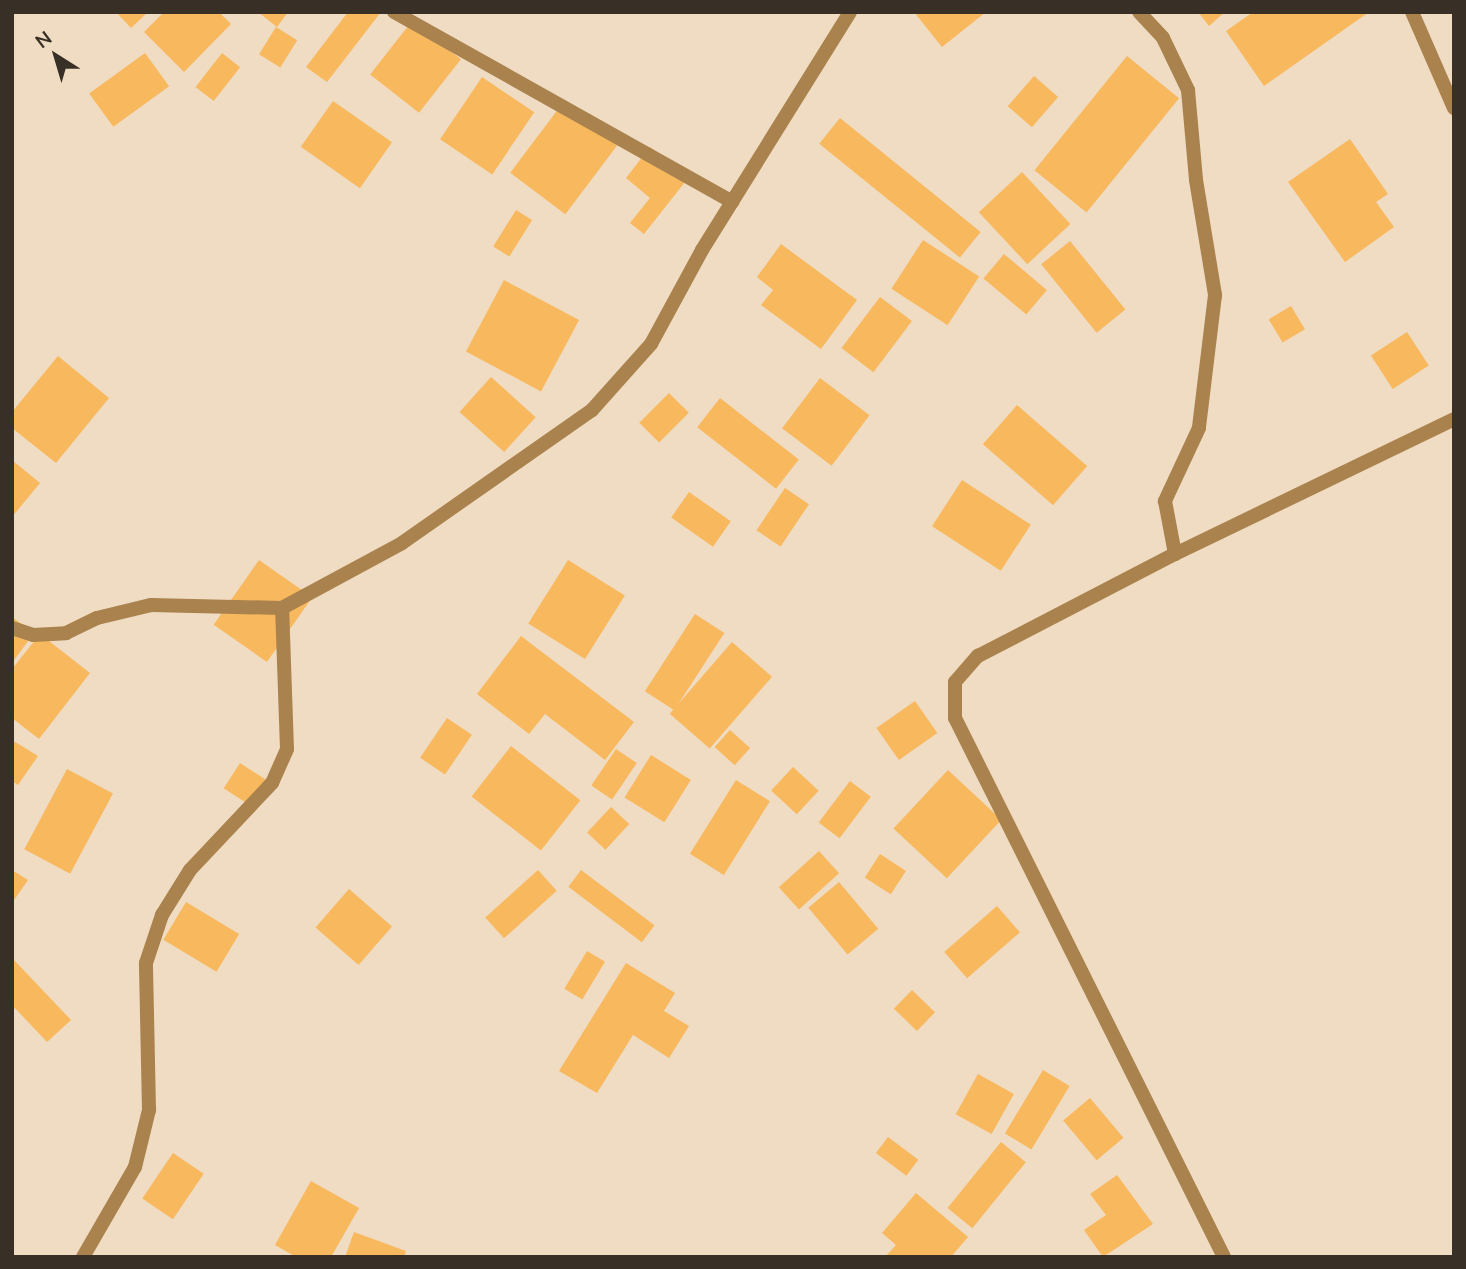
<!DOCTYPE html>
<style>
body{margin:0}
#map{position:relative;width:1466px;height:1269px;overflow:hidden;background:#f0dcc2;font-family:Mulish,sans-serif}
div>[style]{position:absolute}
.building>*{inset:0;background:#f7b85e;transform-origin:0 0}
.street>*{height:14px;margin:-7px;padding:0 7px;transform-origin:7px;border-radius:7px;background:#a9824d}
span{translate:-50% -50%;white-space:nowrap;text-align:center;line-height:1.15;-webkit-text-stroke:6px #f0dcc2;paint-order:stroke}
.frame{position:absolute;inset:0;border:14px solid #383026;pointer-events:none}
.north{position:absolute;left:21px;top:21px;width:70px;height:70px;-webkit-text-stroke:5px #f0dcc2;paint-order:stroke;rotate:323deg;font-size:19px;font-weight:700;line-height:28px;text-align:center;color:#383026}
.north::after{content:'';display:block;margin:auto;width:24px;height:32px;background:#383026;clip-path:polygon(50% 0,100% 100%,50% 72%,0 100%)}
</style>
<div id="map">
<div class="building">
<div style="clip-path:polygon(116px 12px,148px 12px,131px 28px)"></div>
<div style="clip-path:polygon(164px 12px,219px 12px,231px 24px,184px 72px,144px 32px)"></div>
<div style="clip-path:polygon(258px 12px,288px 12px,277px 27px)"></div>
<div style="clip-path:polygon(348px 12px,381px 12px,327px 82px,306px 67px)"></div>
<div style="clip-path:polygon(914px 12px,986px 12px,942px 47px)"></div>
<div style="clip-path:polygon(1198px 12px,1225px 12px,1209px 26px)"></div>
<div style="clip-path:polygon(1253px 12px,1369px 12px,1264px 86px,1226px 31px)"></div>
<div style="left:412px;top:21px;width:62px;height:68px;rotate:38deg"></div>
<div style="left:276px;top:27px;width:25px;height:32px;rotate:32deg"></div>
<div style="left:145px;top:53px;width:41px;height:69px;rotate:54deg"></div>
<div style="left:222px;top:53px;width:23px;height:43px;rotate:38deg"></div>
<div style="left:1127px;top:56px;width:67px;height:147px;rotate:39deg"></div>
<div style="left:1034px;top:76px;width:32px;height:40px;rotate:41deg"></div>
<div style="left:482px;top:77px;width:63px;height:75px;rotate:34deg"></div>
<div style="left:565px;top:100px;width:69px;height:91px;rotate:37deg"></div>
<div style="left:333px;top:101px;width:72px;height:56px;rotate:35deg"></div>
<div style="left:840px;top:118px;width:181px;height:33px;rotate:39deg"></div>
<div style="clip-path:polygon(1350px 139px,1388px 194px,1376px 202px,1394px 227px,1345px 262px,1288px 182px)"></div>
<div style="clip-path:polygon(650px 147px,689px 177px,644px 234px,630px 223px,650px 198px,626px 178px)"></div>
<div style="left:1022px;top:172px;width:71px;height:59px;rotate:47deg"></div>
<div style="left:516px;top:210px;width:19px;height:43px;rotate:32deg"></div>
<div style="left:923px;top:240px;width:67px;height:58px;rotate:33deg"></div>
<div style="left:1070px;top:241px;width:88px;height:37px;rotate:51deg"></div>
<div style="clip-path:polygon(781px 244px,857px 300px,821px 349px,761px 305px,773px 290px,757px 277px)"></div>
<div style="left:1004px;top:254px;width:56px;height:32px;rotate:40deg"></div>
<div style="left:504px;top:280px;width:85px;height:81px;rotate:28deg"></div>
<div style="left:880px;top:297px;width:40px;height:64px;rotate:37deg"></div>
<div style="left:1291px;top:306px;width:27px;height:26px;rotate:59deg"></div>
<div style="left:1407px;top:332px;width:40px;height:43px;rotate:57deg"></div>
<div style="clip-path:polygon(58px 356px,109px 398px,56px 463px,12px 428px,12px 412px)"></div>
<div style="left:491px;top:377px;width:60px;height:47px;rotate:42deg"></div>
<div style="left:820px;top:378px;width:62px;height:63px;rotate:37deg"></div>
<div style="left:669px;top:393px;width:28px;height:42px;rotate:45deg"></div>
<div style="left:720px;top:398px;width:100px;height:37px;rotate:38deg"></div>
<div style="left:1017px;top:405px;width:93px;height:52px;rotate:41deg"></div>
<div style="clip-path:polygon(12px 460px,40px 483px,12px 517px)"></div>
<div style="left:962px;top:480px;width:82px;height:55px;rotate:33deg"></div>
<div style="left:785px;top:488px;width:29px;height:51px;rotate:34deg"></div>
<div style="left:689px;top:492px;width:51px;height:31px;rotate:35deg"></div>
<div style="left:259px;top:560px;width:65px;height:79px;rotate:35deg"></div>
<div style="left:568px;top:560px;width:67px;height:75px;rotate:32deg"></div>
<div style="left:695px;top:614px;width:35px;height:92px;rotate:33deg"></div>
<div style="clip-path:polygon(12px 617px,34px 633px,12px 663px)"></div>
<div style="clip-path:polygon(40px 634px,90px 673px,39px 739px,12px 718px,12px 669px)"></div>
<div style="clip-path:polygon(521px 636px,634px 722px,605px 760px,545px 714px,529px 734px,477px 694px)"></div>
<div style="left:732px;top:642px;width:53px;height:95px;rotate:41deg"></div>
<div style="left:915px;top:701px;width:39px;height:47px;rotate:55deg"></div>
<div style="left:447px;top:718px;width:30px;height:48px;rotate:34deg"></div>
<div style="left:730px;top:730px;width:27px;height:23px;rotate:42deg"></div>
<div style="clip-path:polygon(12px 740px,38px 756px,18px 785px,12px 781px)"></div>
<div style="left:511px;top:746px;width:88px;height:64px;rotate:38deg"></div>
<div style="left:616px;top:749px;width:25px;height:44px;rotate:34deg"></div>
<div style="left:651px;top:755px;width:47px;height:50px;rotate:32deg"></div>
<div style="left:240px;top:763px;width:35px;height:30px;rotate:33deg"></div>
<div style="left:793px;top:767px;width:35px;height:32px;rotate:43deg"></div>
<div style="left:67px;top:769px;width:52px;height:91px;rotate:28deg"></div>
<div style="left:948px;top:770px;width:73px;height:80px;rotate:43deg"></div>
<div style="left:736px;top:780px;width:40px;height:87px;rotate:32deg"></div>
<div style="left:850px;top:781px;width:26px;height:52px;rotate:37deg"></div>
<div style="left:611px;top:807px;width:25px;height:35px;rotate:43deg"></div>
<div style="left:819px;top:851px;width:30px;height:54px;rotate:48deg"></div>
<div style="left:880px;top:854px;width:31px;height:28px;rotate:33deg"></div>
<div style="clip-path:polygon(12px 870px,28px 880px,12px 903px)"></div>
<div style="left:538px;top:870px;width:28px;height:71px;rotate:48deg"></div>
<div style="left:581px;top:870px;width:92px;height:21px;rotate:37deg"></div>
<div style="left:839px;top:882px;width:61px;height:40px;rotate:50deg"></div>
<div style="left:349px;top:889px;width:57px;height:51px;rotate:41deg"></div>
<div style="left:186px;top:902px;width:62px;height:44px;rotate:31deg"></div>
<div style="left:997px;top:906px;width:35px;height:70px;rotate:49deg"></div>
<div style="left:587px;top:951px;width:21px;height:44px;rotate:31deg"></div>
<div style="clip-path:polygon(14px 960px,71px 1020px,47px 1042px,12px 1005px)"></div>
<div style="clip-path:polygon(626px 963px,675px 993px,664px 1011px,689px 1026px,669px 1058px,633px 1035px,597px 1093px,559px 1071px)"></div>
<div style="left:912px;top:990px;width:32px;height:26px;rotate:44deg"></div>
<div style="left:1043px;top:1070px;width:31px;height:74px;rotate:31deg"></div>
<div style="left:978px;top:1074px;width:41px;height:46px;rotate:29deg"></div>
<div style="left:1090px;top:1098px;width:52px;height:35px;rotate:50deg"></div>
<div style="left:888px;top:1137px;width:38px;height:20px;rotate:37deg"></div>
<div style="left:1001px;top:1142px;width:32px;height:85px;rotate:39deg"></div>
<div style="left:173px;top:1153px;width:37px;height:55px;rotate:34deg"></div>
<div style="clip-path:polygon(1117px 1175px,1153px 1224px,1103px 1257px,1084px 1230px,1106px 1215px,1090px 1194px)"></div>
<div style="clip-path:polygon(311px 1181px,359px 1208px,331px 1257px,296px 1257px,275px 1245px)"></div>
<div style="clip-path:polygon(916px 1193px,968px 1237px,951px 1257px,885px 1257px,896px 1245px,882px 1233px)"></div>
<div style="clip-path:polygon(354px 1232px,406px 1251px,404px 1257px,345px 1257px)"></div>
</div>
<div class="street">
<div style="left:394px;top:12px;width:388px;rotate:29.3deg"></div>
<div style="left:1139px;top:12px;width:35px;rotate:47deg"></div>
<div style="left:1163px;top:38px;width:58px;rotate:64.3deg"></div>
<div style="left:1188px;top:90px;width:90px;rotate:84.9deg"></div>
<div style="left:1196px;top:180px;width:117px;rotate:80.6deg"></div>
<div style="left:1215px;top:295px;width:134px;rotate:96.9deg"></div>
<div style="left:1199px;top:428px;width:81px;rotate:115deg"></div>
<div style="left:1165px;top:501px;width:54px;rotate:79.3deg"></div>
<div style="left:1412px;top:12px;width:105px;rotate:66.4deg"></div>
<div style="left:12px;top:628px;width:22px;rotate:18deg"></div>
<div style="left:33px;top:635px;width:33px;rotate:-3deg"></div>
<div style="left:66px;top:633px;width:34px;rotate:-26deg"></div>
<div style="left:97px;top:618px;width:56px;rotate:-13.5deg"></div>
<div style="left:151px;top:605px;width:131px;rotate:1.3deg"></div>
<div style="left:83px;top:1257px;width:104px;rotate:-60deg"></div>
<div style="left:135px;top:1167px;width:59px;rotate:-76.2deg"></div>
<div style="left:149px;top:1110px;width:147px;rotate:-91.2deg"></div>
<div style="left:146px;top:963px;width:51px;rotate:-71.6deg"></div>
<div style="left:162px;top:915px;width:53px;rotate:-58.1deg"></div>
<div style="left:190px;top:870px;width:120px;rotate:-46.7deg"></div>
<div style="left:272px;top:783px;width:37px;rotate:-66deg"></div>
<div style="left:287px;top:749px;width:141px;rotate:-92deg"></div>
<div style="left:282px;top:608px;width:136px;rotate:-28.4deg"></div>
<div style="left:402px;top:543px;width:232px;rotate:-35deg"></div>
<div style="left:592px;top:410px;width:89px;rotate:-48.2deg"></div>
<div style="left:651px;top:344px;width:107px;rotate:-61.5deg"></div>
<div style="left:702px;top:250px;width:280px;rotate:-58.1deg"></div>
<div style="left:1224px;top:1257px;width:602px;rotate:-116.52deg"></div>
<div style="left:955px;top:718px;width:36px;rotate:-90deg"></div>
<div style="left:955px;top:682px;width:35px;rotate:-49deg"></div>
<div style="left:978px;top:656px;width:222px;rotate:-27.4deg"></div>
<div style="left:1175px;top:554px;width:310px;rotate:-25.8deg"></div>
</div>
<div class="frame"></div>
<div class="north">N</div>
</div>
